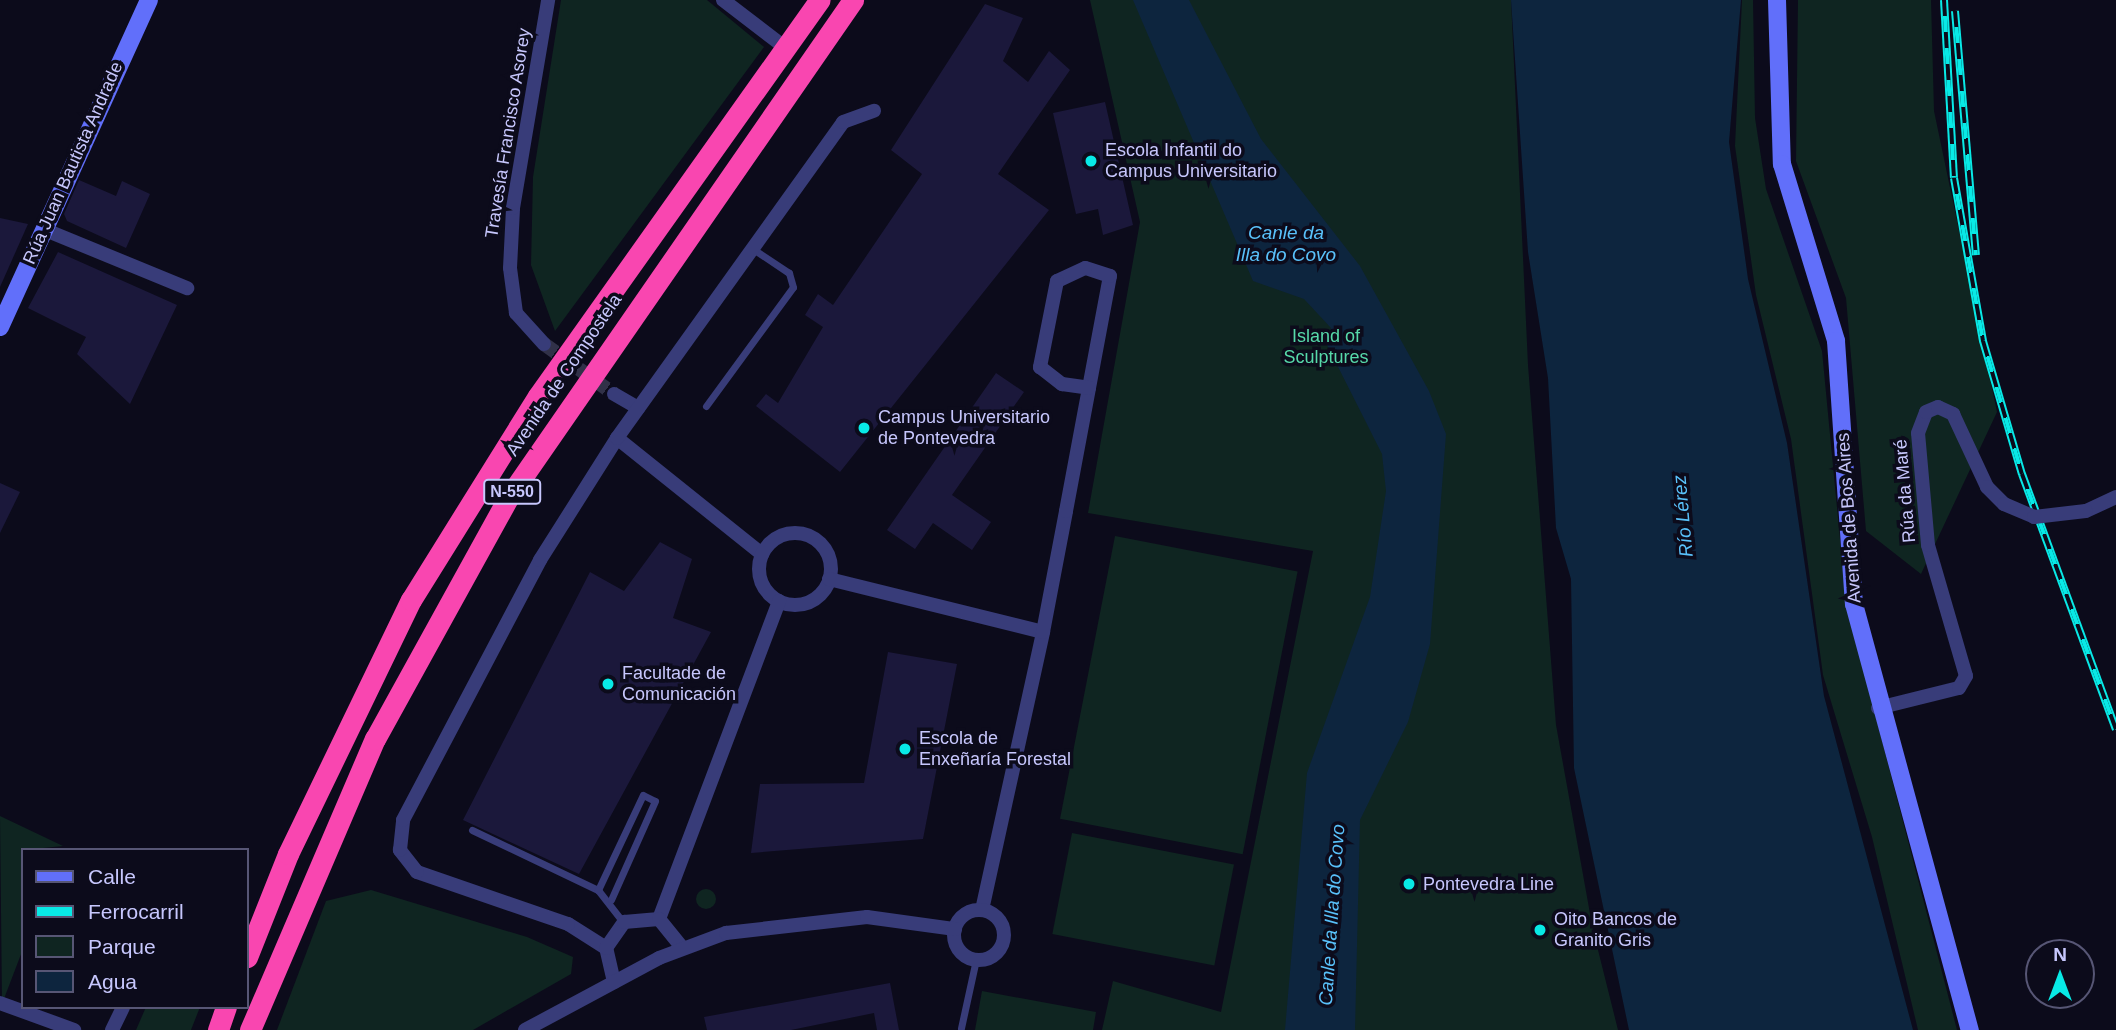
<!DOCTYPE html>
<meta charset="utf-8">
<style>
body{margin:0}
#map{position:relative;width:2116px;height:1030px;overflow:hidden;background:#0c0b1b;font-family:Arial,sans-serif}
div>[style]{position:absolute}
.green>*{inset:0;background:#0f2521;transform-origin:0 0}
.round{border-radius:50%}
.water>*{inset:0;background:#0d253e}
.building>*{inset:0;background:#1b183b}
.street-tunnel>*{height:14px;margin-top:-7px;transform-origin:0;background:repeating-linear-gradient(90deg,#313148 0 14px,transparent 0 21px)}
.lane>*{height:7px;margin:-3.5px;padding:0 3.5px;transform-origin:3.5px;border-radius:3.5px;background:#383c79}
.street>*{height:14px;margin:-7px;padding:0 7px;transform-origin:7px;border-radius:7px;background:#383c79}
.street>.ring{margin:-7px;padding:0;box-sizing:content-box;background:none;border:14px solid #383c79;border-radius:50%}
.secondary>*{height:18px;margin:-9px;padding:0 9px;transform-origin:9px;border-radius:9px;background:#616ffa}
.highway>*{height:21px;margin:-10.5px;padding:0 10.5px;transform-origin:10.5px;border-radius:10.5px;background:#f946b0}
.rail>*{height:8px;margin-top:-4px;transform-origin:0;background:repeating-linear-gradient(90deg,#0c0b1b 0 16px,#08e9e6 0 32px);box-sizing:border-box;border-block:2px solid #08e9e6}
.street-bridge>*{height:14px;margin:-7px;padding:0 7px;transform-origin:7px;border-radius:7px;background:#383c79}
.dots>*{width:19px;height:19px;translate:-50% -50%;box-sizing:border-box;border:4px solid #0c0b1b;border-radius:50%}
span{translate:-50% -50%;white-space:nowrap;text-align:center;line-height:1.15;-webkit-text-stroke:7px #0c0b1b;paint-order:stroke}
.shield-label span{padding:2px 5px;background:#0c0b1b;border:2px solid;border-radius:5px;-webkit-text-stroke-width:0}
.shield-label{font-size:16px;color:#c7c7fd;font-weight:700}
.street-label{font-size:18px;color:#c7c7fd}
.poi-label{font-size:18px;color:#c7c7fd}
.left{translate:0 -50%;text-align:left}
.park-label{font-size:18px;color:#57d9aa}
.water-label{font-size:19px;color:#59c1fa;font-style:italic}
.legend{position:absolute;left:21px;top:848px;width:228px;height:161px;box-sizing:border-box;background:#0c0b1b;border:2px solid #575675;margin:0;padding:9px 12px;list-style:none;font-size:21px;color:#c7c7fd}
.legend li{display:flex;align-items:center;gap:14px;height:35px}
.legend b{width:35px;border:2px solid #575675}
.north{position:absolute;left:2025px;top:939px;width:70px;height:70px;box-sizing:border-box;background:#0c0b1b;border:2px solid #575675;border-radius:50%;rotate:0deg;font-size:19px;font-weight:700;line-height:28px;text-align:center;color:#c7c7fd}
.north::after{content:'';display:block;margin:auto;width:24px;height:32px;background:#08e9e6;clip-path:polygon(50% 0,100% 100%,50% 72%,0 100%)}
</style>
<div id="map">
<div class="green">
<div style="clip-path:polygon(561px 0,707px 0,764px 47px,555px 331px,531px 265px,533px 177px)"></div>
<div style="clip-path:polygon(1090px 0,1511px 0,1528px 365px,1556px 725px,1593px 930px,1618px 1030px,1102px 1030px,1113px 981px,1221px 1012px,1313px 551px,1088px 513px,1140px 222px)"></div>
<div style="clip-path:polygon(1742px 0,1753px 0,1755px 118px,1766px 189px,1822px 351px,1846px 602px,1957px 1030px,1918px 1030px,1872px 837px,1823px 675px,1791px 439px,1756px 295px,1735px 146px)"></div>
<div style="clip-path:polygon(1798px 0,1931px 0,1934px 111px,1997px 412px,1921px 574px,1866px 531px,1846px 298px,1796px 161px)"></div>
<div style="left:1115px;top:536px;width:186px;height:288px;rotate:11deg"></div>
<div style="clip-path:polygon(0 816px,63px 846px,23px 850px,23px 949px,2px 1004px)"></div>
<div style="left:1072px;top:833px;width:165px;height:103px;rotate:11deg"></div>
<div class="round" style="left:696px;top:889px;width:20px;height:20px"></div>
<div style="clip-path:polygon(371px 890px,527px 937px,573px 957px,571px 974px,473px 1030px,277px 1030px,326px 901px)"></div>
<div style="clip-path:polygon(982px 991px,1096px 1012px,1093px 1030px,975px 1030px)"></div>
<div style="clip-path:polygon(146px 1007px,200px 1007px,191px 1030px,136px 1030px)"></div>
</div>
<div class="water">
<div style="clip-path:polygon(1133px 0,1189px 0,1261px 139px,1360px 266px,1429px 391px,1446px 434px,1430px 644px,1408px 722px,1360px 820px,1355px 1030px,1285px 1030px,1307px 773px,1370px 597px,1386px 491px,1382px 454px,1325px 341px,1331px 328px,1304px 299px,1253px 281px)"></div>
<div style="clip-path:polygon(1511px 0,1741px 0,1729px 142px,1748px 279px,1787px 443px,1824px 696px,1913px 1030px,1629px 1030px,1574px 768px,1571px 579px,1556px 528px,1548px 378px,1528px 252px)"></div>
</div>
<div class="building">
<div style="clip-path:polygon(985px 4px,1023px 18px,1003px 61px,1028px 82px,1049px 51px,1070px 70px,998px 174px,1049px 210px,840px 472px,756px 406px,766px 394px,778px 403px,823px 327px,805px 315px,818px 294px,833px 305px,922px 174px,891px 150px)"></div>
<div style="clip-path:polygon(1105px 102px,1133px 225px,1103px 235px,1098px 209px,1076px 214px,1053px 113px)"></div>
<div style="clip-path:polygon(79px 180px,116px 196px,122px 181px,150px 194px,126px 248px,67px 221px,64px 214px)"></div>
<div style="clip-path:polygon(0 218px,28px 224px,0 287px)"></div>
<div style="clip-path:polygon(58px 252px,177px 305px,130px 404px,77px 354px,86px 337px,28px 308px)"></div>
<div style="clip-path:polygon(996px 373px,1024px 392px,952px 495px,991px 522px,972px 550px,933px 523px,915px 549px,887px 530px)"></div>
<div style="clip-path:polygon(0 483px,20px 492px,0 533px)"></div>
<div style="clip-path:polygon(660px 542px,692px 559px,673px 618px,711px 632px,579px 874px,463px 820px,590px 572px,624px 591px)"></div>
<div style="clip-path:polygon(888px 652px,957px 664px,923px 839px,751px 853px,760px 784px,864px 783px)"></div>
<div style="clip-path:polygon(890px 983px,899px 1030px,877px 1030px,874px 1013px,791px 1030px,707px 1030px,704px 1017px)"></div>
</div>
<div class="street-tunnel">
<div style="left:544px;top:344px;width:86px;rotate:35.5deg"></div>
</div>
<div class="lane">
<div style="left:706px;top:406px;width:147px;rotate:-53.8deg"></div>
<div style="left:793px;top:287px;width:15px;rotate:-106deg"></div>
<div style="left:789px;top:273px;width:43px;rotate:-146.3deg"></div>
<div style="left:472px;top:830px;width:140px;rotate:25.5deg"></div>
<div style="left:598px;top:890px;width:41px;rotate:52deg"></div>
<div style="left:598px;top:890px;width:105px;rotate:-64.7deg"></div>
<div style="left:643px;top:795px;width:13px;rotate:27deg"></div>
<div style="left:655px;top:801px;width:108px;rotate:114deg"></div>
<div style="left:961px;top:1028px;width:71px;rotate:-77.7deg"></div>
</div>
<div class="street">
<div style="left:723px;top:0;width:81px;rotate:37.4deg"></div>
<div style="left:43px;top:229px;width:156px;rotate:22.3deg"></div>
<div style="left:544px;top:344px;width:42px;rotate:-132.1deg"></div>
<div style="left:516px;top:313px;width:45px;rotate:-97.6deg"></div>
<div style="left:510px;top:268px;width:60px;rotate:-87.1deg"></div>
<div style="left:513px;top:208px;width:211px;rotate:-80.4deg"></div>
<div style="left:614px;top:394px;width:28px;rotate:30deg"></div>
<div style="left:617px;top:438px;width:186px;rotate:38.7deg"></div>
<div style="left:2086px;top:511px;width:33px;rotate:-25deg"></div>
<div class="ring" style="left:759px;top:533px;width:58px;height:58px"></div>
<div style="left:829px;top:579px;width:220px;rotate:13.9deg"></div>
<div style="left:1878px;top:708px;width:83px;rotate:-13.9deg"></div>
<div style="left:1959px;top:688px;width:14px;rotate:-60deg"></div>
<div style="left:1966px;top:676px;width:136px;rotate:-106.2deg"></div>
<div style="left:1928px;top:545px;width:112px;rotate:-95.1deg"></div>
<div style="left:1918px;top:433px;width:22px;rotate:-69deg"></div>
<div style="left:1926px;top:412px;width:13px;rotate:-23deg"></div>
<div style="left:1938px;top:407px;width:17px;rotate:25deg"></div>
<div style="left:1953px;top:414px;width:81px;rotate:65deg"></div>
<div style="left:982px;top:910px;width:285px;rotate:-77.6deg"></div>
<div style="left:1043px;top:632px;width:123px;rotate:-79.2deg"></div>
<div style="left:1066px;top:511px;width:125px;rotate:-79.4deg"></div>
<div style="left:1089px;top:388px;width:114px;rotate:-79.4deg"></div>
<div style="left:1110px;top:276px;width:26px;rotate:-162deg"></div>
<div style="left:1085px;top:268px;width:31px;rotate:155deg"></div>
<div style="left:1057px;top:281px;width:88px;rotate:101.2deg"></div>
<div style="left:1040px;top:367px;width:28px;rotate:38deg"></div>
<div style="left:1062px;top:384px;width:27px;rotate:8deg"></div>
<div class="ring" style="left:954px;top:910px;width:36px;height:36px"></div>
<div style="left:659px;top:919px;width:340px;rotate:-69.3deg"></div>
<div style="left:606px;top:948px;width:45px;rotate:-147.7deg"></div>
<div style="left:568px;top:924px;width:160px;rotate:-161deg"></div>
<div style="left:417px;top:872px;width:28px;rotate:-128deg"></div>
<div style="left:400px;top:850px;width:30px;rotate:-84deg"></div>
<div style="left:403px;top:820px;width:294px;rotate:-62.2deg"></div>
<div style="left:540px;top:560px;width:144px;rotate:-57.7deg"></div>
<div style="left:617px;top:438px;width:388px;rotate:-54.4deg"></div>
<div style="left:843px;top:122px;width:33px;rotate:-20deg"></div>
<div style="left:614px;top:982px;width:35px;rotate:-103deg"></div>
<div style="left:606px;top:948px;width:32px;rotate:-55deg"></div>
<div style="left:624px;top:922px;width:35px;rotate:-5deg"></div>
<div style="left:659px;top:919px;width:36px;rotate:51deg"></div>
<div style="left:0;top:1003px;width:79px;rotate:20deg"></div>
<div style="left:112px;top:1030px;width:25px;rotate:-64deg"></div>
<div style="left:525px;top:1030px;width:152px;rotate:-28.2deg"></div>
<div style="left:659px;top:958px;width:72px;rotate:-20.5deg"></div>
<div style="left:726px;top:933px;width:142px;rotate:-6.5deg"></div>
<div style="left:867px;top:917px;width:89px;rotate:7.8deg"></div>
</div>
<div class="secondary">
<div style="left:1777px;top:0;width:164px;rotate:88.3deg"></div>
<div style="left:1782px;top:164px;width:185px;rotate:73deg"></div>
<div style="left:1836px;top:341px;width:264px;rotate:86.1deg"></div>
<div style="left:1854px;top:604px;width:442px;rotate:74.8deg"></div>
<div style="left:0;top:327px;width:359px;rotate:-65.5deg"></div>
</div>
<div class="highway">
<div style="left:247px;top:957px;width:111px;rotate:-68.3deg"></div>
<div style="left:288px;top:854px;width:282px;rotate:-64.2deg"></div>
<div style="left:411px;top:600px;width:240px;rotate:-58.1deg"></div>
<div style="left:538px;top:396px;width:486px;rotate:-54.6deg"></div>
<div style="left:218px;top:1030px;width:24px;rotate:-71deg"></div>
<div style="left:250px;top:1030px;width:317px;rotate:-66.8deg"></div>
<div style="left:375px;top:739px;width:275px;rotate:-61.1deg"></div>
<div style="left:508px;top:498px;width:606px;rotate:-55.29deg"></div>
</div>
<div class="rail">
<div style="left:1944px;top:0;width:178px;rotate:86.8deg"></div>
<div style="left:1954px;top:178px;width:166px;rotate:79.9deg"></div>
<div style="left:1983px;top:341px;width:139px;rotate:73.7deg"></div>
<div style="left:2022px;top:474px;width:272px;rotate:69.8deg"></div>
<div style="left:1955px;top:11px;width:245px;rotate:85.1deg"></div>
</div>
<div class="street-bridge">
<div style="left:1987px;top:487px;width:24px;rotate:45deg"></div>
<div style="left:2004px;top:504px;width:33px;rotate:23deg"></div>
<div style="left:2034px;top:517px;width:52px;rotate:-6.6deg"></div>
</div>
<div class="dots">
<div style="left:1091px;top:161px;background:#08e9e6"></div>
<div style="left:864px;top:428px;background:#08e9e6"></div>
<div style="left:608px;top:684px;background:#08e9e6"></div>
<div style="left:905px;top:749px;background:#08e9e6"></div>
<div style="left:1409px;top:884px;background:#08e9e6"></div>
<div style="left:1540px;top:930px;background:#08e9e6"></div>
</div>
<div class="shield-label">
<span style="left:512px;top:492px">N-550</span>
</div>
<div class="street-label">
<span style="left:508px;top:133px;rotate:-81deg">Travesía Francisco Asorey</span>
<span style="left:73px;top:163px;rotate:-66deg">Rúa Juan Bautista Andrade</span>
<span style="left:564px;top:375px;rotate:-56deg">Avenida de Compostela</span>
<span style="left:1905px;top:491px;rotate:-95deg">Rúa da Maré</span>
<span style="left:1849px;top:518px;rotate:-94deg">Avenida de Bos Aires</span>
</div>
<div class="poi-label">
<span class="left" style="left:1105px;top:161px">Escola Infantil do<br>Campus Universitario</span>
<span class="left" style="left:878px;top:428px">Campus Universitario<br>de Pontevedra</span>
<span class="left" style="left:622px;top:684px">Facultade de<br>Comunicación</span>
<span class="left" style="left:919px;top:749px">Escola de<br>Enxeñaría Forestal</span>
<span class="left" style="left:1423px;top:884px">Pontevedra Line</span>
<span class="left" style="left:1554px;top:930px">Oito Bancos de<br>Granito Gris</span>
</div>
<div class="park-label">
<span style="left:1326px;top:347px">Island of<br>Sculptures</span>
</div>
<div class="water-label">
<span style="left:1286px;top:244px">Canle da<br>Illa do Covo</span>
<span style="left:1683px;top:516px;rotate:-95deg">Río Lérez</span>
<span style="left:1332px;top:915px;rotate:-86deg">Canle da Illa do Covo</span>
</div>
<ul class="legend">
<li><b style="height:9px;background:#616ffa"></b>Calle</li>
<li><b style="height:9px;background:#08e9e6"></b>Ferrocarril</li>
<li><b style="height:19px;background:#0f2521"></b>Parque</li>
<li><b style="height:19px;background:#0d253e"></b>Agua</li>
</ul>
<div class="north">N</div>
</div>
